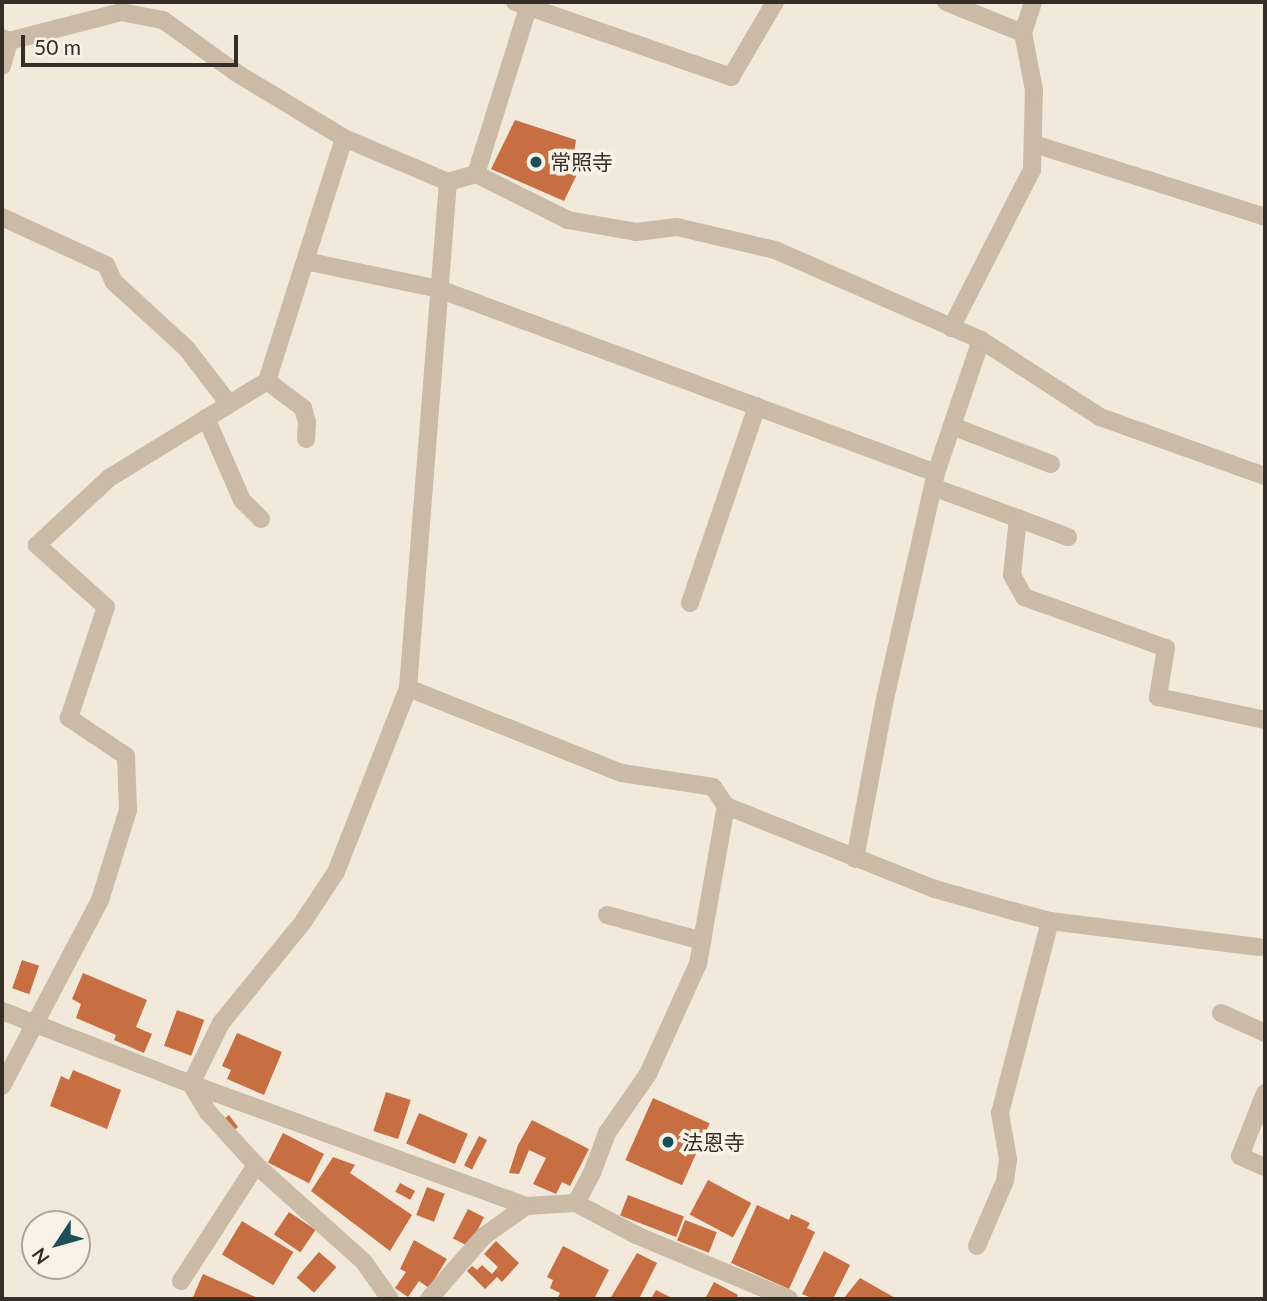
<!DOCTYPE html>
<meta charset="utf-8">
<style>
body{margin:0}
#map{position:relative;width:1267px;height:1301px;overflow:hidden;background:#f2e9da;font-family:Lato,"Noto Sans JP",sans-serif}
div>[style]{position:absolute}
.building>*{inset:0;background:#c76f43;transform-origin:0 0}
.minor>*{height:18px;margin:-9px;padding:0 9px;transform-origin:9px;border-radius:9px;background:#cabaa6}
.dots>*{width:19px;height:19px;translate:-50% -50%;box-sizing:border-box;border:4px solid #f9f3e7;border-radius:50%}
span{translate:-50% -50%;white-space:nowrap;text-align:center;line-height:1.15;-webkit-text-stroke:7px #f9f3e7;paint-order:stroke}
.poi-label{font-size:21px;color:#362d27}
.left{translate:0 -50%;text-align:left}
.frame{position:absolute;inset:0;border:4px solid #362d27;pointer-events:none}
.north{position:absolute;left:21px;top:1210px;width:70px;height:70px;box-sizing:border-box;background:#f9f3e7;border:2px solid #aba49a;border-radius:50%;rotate:234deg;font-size:19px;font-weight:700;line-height:28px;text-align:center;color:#362d27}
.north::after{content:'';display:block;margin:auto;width:24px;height:32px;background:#1c4f58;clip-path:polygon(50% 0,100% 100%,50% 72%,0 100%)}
.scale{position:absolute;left:21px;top:35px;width:217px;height:32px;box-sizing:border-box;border:4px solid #362d27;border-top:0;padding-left:9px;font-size:21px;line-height:24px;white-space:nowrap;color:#362d27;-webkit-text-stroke:5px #f9f3e7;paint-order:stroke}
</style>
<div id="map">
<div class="building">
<div style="clip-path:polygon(515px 120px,576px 140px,573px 159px,582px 164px,564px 201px,491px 169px)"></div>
<div style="left:22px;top:960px;width:18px;height:30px;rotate:19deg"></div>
<div style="clip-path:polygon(83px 973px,147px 1000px,136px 1027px,152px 1034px,144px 1053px,114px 1040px,116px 1035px,76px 1018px,81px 1004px,72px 999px)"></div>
<div style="left:177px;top:1010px;width:29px;height:38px;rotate:20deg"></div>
<div style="clip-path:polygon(237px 1033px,282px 1052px,264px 1095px,227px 1079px,231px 1070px,222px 1066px)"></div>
<div style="clip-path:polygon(73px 1070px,121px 1090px,107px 1129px,50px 1106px,61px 1076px,69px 1080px)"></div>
<div style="left:386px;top:1092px;width:26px;height:41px;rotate:18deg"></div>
<div style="left:653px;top:1098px;width:62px;height:68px;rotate:24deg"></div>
<div style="left:419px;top:1113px;width:53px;height:33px;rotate:23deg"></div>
<div style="left:229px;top:1115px;width:15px;height:7px;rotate:53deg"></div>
<div style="clip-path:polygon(532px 1120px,589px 1149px,570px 1186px,562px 1182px,556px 1194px,533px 1184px,546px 1158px,529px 1150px,519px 1174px,509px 1173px,518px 1145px)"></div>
<div style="left:283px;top:1133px;width:46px;height:33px;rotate:27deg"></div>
<div style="left:479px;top:1136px;width:9px;height:33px;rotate:27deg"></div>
<div style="clip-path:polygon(333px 1157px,355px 1165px,350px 1173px,412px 1215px,390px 1251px,311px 1191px)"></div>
<div style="left:708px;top:1180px;width:49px;height:39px;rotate:28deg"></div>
<div style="left:400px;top:1183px;width:17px;height:10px;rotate:28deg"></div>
<div style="left:427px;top:1187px;width:19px;height:30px;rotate:21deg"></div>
<div style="left:628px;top:1195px;width:60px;height:22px;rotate:21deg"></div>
<div style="clip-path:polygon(757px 1205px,789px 1220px,791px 1214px,810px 1223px,807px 1228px,815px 1232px,789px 1289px,731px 1263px)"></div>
<div style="left:468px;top:1209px;width:18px;height:33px;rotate:27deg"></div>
<div style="left:289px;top:1212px;width:32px;height:27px;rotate:34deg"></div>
<div style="left:685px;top:1220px;width:34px;height:22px;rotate:21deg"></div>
<div style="left:242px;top:1221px;width:60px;height:39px;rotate:31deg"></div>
<div style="clip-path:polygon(414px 1240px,447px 1259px,429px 1288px,419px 1281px,408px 1297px,395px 1288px,406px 1272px,400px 1269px)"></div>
<div style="clip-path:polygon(496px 1241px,519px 1263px,502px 1282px,497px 1277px,485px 1289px,467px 1271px,472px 1266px,477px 1270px,482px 1265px,492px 1274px,498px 1267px,484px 1254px)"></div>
<div style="clip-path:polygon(563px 1246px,609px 1270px,594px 1299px,557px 1299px,560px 1293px,550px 1288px,553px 1280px,547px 1277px)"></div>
<div style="clip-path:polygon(824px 1251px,850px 1265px,833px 1299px,814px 1299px,802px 1294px)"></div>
<div style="left:319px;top:1252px;width:23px;height:34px;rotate:41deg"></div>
<div style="clip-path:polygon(637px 1253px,657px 1263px,639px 1299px,610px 1299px)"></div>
<div style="clip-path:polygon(203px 1274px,260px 1299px,193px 1297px)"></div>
<div style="clip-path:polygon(860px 1278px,897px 1299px,843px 1299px)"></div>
<div style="clip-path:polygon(714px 1282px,738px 1295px,736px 1299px,705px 1299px)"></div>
<div style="clip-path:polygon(656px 1290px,674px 1299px,651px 1299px)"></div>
</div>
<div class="minor">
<div style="left:515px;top:2px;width:229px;rotate:19.1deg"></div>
<div style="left:731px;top:77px;width:87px;rotate:-59.6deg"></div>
<div style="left:946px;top:2px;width:83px;rotate:21.9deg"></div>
<div style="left:2px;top:38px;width:8px;rotate:23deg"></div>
<div style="left:9px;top:41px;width:116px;rotate:-14.5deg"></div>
<div style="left:121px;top:12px;width:43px;rotate:10.8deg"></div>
<div style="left:163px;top:20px;width:89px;rotate:35.8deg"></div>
<div style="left:235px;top:72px;width:127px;rotate:31.2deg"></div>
<div style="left:344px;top:138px;width:113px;rotate:22.9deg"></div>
<div style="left:2px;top:66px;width:26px;rotate:-74deg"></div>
<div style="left:1034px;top:144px;width:242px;rotate:17.5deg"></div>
<div style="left:476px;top:174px;width:180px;rotate:-72.6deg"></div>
<div style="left:2px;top:217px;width:115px;rotate:24.8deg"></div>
<div style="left:106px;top:265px;width:19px;rotate:65deg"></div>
<div style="left:114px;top:282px;width:99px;rotate:42.5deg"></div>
<div style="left:187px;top:349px;width:69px;rotate:52.6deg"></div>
<div style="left:305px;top:261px;width:137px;rotate:11.8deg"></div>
<div style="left:439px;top:289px;width:530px;rotate:20.32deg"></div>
<div style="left:951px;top:328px;width:178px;rotate:-62.9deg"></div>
<div style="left:1032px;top:170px;width:80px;rotate:-88.6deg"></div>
<div style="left:1034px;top:90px;width:58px;rotate:-100.9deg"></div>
<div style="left:1023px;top:33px;width:33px;rotate:-72deg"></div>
<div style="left:267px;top:381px;width:45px;rotate:36.9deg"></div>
<div style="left:303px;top:408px;width:15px;rotate:74deg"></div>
<div style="left:307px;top:422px;width:17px;rotate:93deg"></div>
<div style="left:206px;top:418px;width:90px;rotate:66.3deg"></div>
<div style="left:242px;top:500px;width:27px;rotate:45deg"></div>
<div style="left:952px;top:426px;width:106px;rotate:21deg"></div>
<div style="left:933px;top:487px;width:144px;rotate:20.3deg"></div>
<div style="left:1018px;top:518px;width:57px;rotate:96deg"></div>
<div style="left:1012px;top:575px;width:25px;rotate:61deg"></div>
<div style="left:1024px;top:597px;width:151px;rotate:19.8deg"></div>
<div style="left:1166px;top:648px;width:50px;rotate:99.3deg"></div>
<div style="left:1158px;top:697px;width:109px;rotate:12.1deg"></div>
<div style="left:690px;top:603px;width:208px;rotate:-71.2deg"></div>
<div style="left:408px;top:688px;width:230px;rotate:21.7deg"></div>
<div style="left:622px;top:773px;width:92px;rotate:8.7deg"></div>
<div style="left:713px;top:787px;width:23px;rotate:56deg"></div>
<div style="left:855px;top:859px;width:163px;rotate:-79.4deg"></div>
<div style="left:885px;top:699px;width:232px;rotate:-77.3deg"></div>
<div style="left:936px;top:473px;width:140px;rotate:-71.3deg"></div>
<div style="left:607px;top:915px;width:99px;rotate:15.2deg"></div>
<div style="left:2px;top:1011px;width:203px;rotate:21.1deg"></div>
<div style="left:191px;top:1084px;width:357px;rotate:20deg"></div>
<div style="left:526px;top:1206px;width:50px;rotate:-3.4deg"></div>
<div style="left:576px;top:1203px;width:68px;rotate:28.1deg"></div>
<div style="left:636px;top:1235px;width:166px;rotate:22.7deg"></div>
<div style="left:1221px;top:1013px;width:48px;rotate:24.4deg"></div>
<div style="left:191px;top:1084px;width:68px;rotate:-63.8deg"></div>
<div style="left:221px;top:1023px;width:130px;rotate:-50.9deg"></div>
<div style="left:303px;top:922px;width:60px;rotate:-56.6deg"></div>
<div style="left:336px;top:872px;width:198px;rotate:-68.6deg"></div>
<div style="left:408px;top:688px;width:508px;rotate:-85.48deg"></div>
<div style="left:448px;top:182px;width:29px;rotate:-16deg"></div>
<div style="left:476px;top:174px;width:103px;rotate:26.6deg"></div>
<div style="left:568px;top:220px;width:69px;rotate:10deg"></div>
<div style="left:636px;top:232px;width:41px;rotate:-7deg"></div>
<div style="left:677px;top:227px;width:101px;rotate:13.2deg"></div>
<div style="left:775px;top:250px;width:225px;rotate:23.6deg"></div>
<div style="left:981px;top:340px;width:142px;rotate:32.9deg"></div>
<div style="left:1100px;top:417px;width:175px;rotate:19.7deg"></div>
<div style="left:191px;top:1084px;width:31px;rotate:59deg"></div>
<div style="left:207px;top:1111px;width:73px;rotate:47.8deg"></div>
<div style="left:256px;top:1165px;width:145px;rotate:41.9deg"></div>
<div style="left:364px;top:1262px;width:45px;rotate:54.9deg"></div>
<div style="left:2px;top:1086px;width:210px;rotate:-62.2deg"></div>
<div style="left:100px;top:900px;width:94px;rotate:-72.7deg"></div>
<div style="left:128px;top:810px;width:54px;rotate:-92.1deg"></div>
<div style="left:126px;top:756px;width:69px;rotate:-146.3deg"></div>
<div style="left:69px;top:718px;width:117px;rotate:-71.6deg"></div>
<div style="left:106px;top:607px;width:93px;rotate:-138.1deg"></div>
<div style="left:37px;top:545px;width:98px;rotate:-42.9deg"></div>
<div style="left:109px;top:478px;width:185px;rotate:-31.5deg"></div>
<div style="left:267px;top:381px;width:255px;rotate:-72.4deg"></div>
<div style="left:1265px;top:1093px;width:68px;rotate:111.6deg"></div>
<div style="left:1240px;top:1156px;width:27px;rotate:24deg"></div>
<div style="left:576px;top:1203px;width:34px;rotate:-62deg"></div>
<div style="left:592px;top:1173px;width:43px;rotate:-69.4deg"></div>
<div style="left:607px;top:1133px;width:72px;rotate:-55.2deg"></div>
<div style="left:648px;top:1074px;width:121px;rotate:-65.6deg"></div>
<div style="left:698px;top:964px;width:160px;rotate:-80deg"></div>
<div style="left:726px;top:806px;width:225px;rotate:21.7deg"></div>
<div style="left:935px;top:889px;width:81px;rotate:15.8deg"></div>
<div style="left:1013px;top:911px;width:38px;rotate:15deg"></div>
<div style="left:1050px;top:921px;width:211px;rotate:7.1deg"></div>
<div style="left:977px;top:1246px;width:71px;rotate:-66.7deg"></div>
<div style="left:1005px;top:1181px;width:22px;rotate:-82deg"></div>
<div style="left:1008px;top:1159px;width:47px;rotate:-99.9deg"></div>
<div style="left:1000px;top:1113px;width:198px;rotate:-75.4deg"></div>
<div style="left:181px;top:1281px;width:138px;rotate:-57.1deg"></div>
<div style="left:429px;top:1299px;width:84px;rotate:-48.9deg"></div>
<div style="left:484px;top:1236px;width:52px;rotate:-35.5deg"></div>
</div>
<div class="dots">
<div style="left:536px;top:162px;background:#1c4f58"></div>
<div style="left:668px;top:1142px;background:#1c4f58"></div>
</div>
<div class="poi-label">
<span class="left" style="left:550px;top:162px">常照寺</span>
<span class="left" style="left:682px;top:1142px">法恩寺</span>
</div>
<div class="frame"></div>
<div class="north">N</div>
<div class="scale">50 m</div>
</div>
